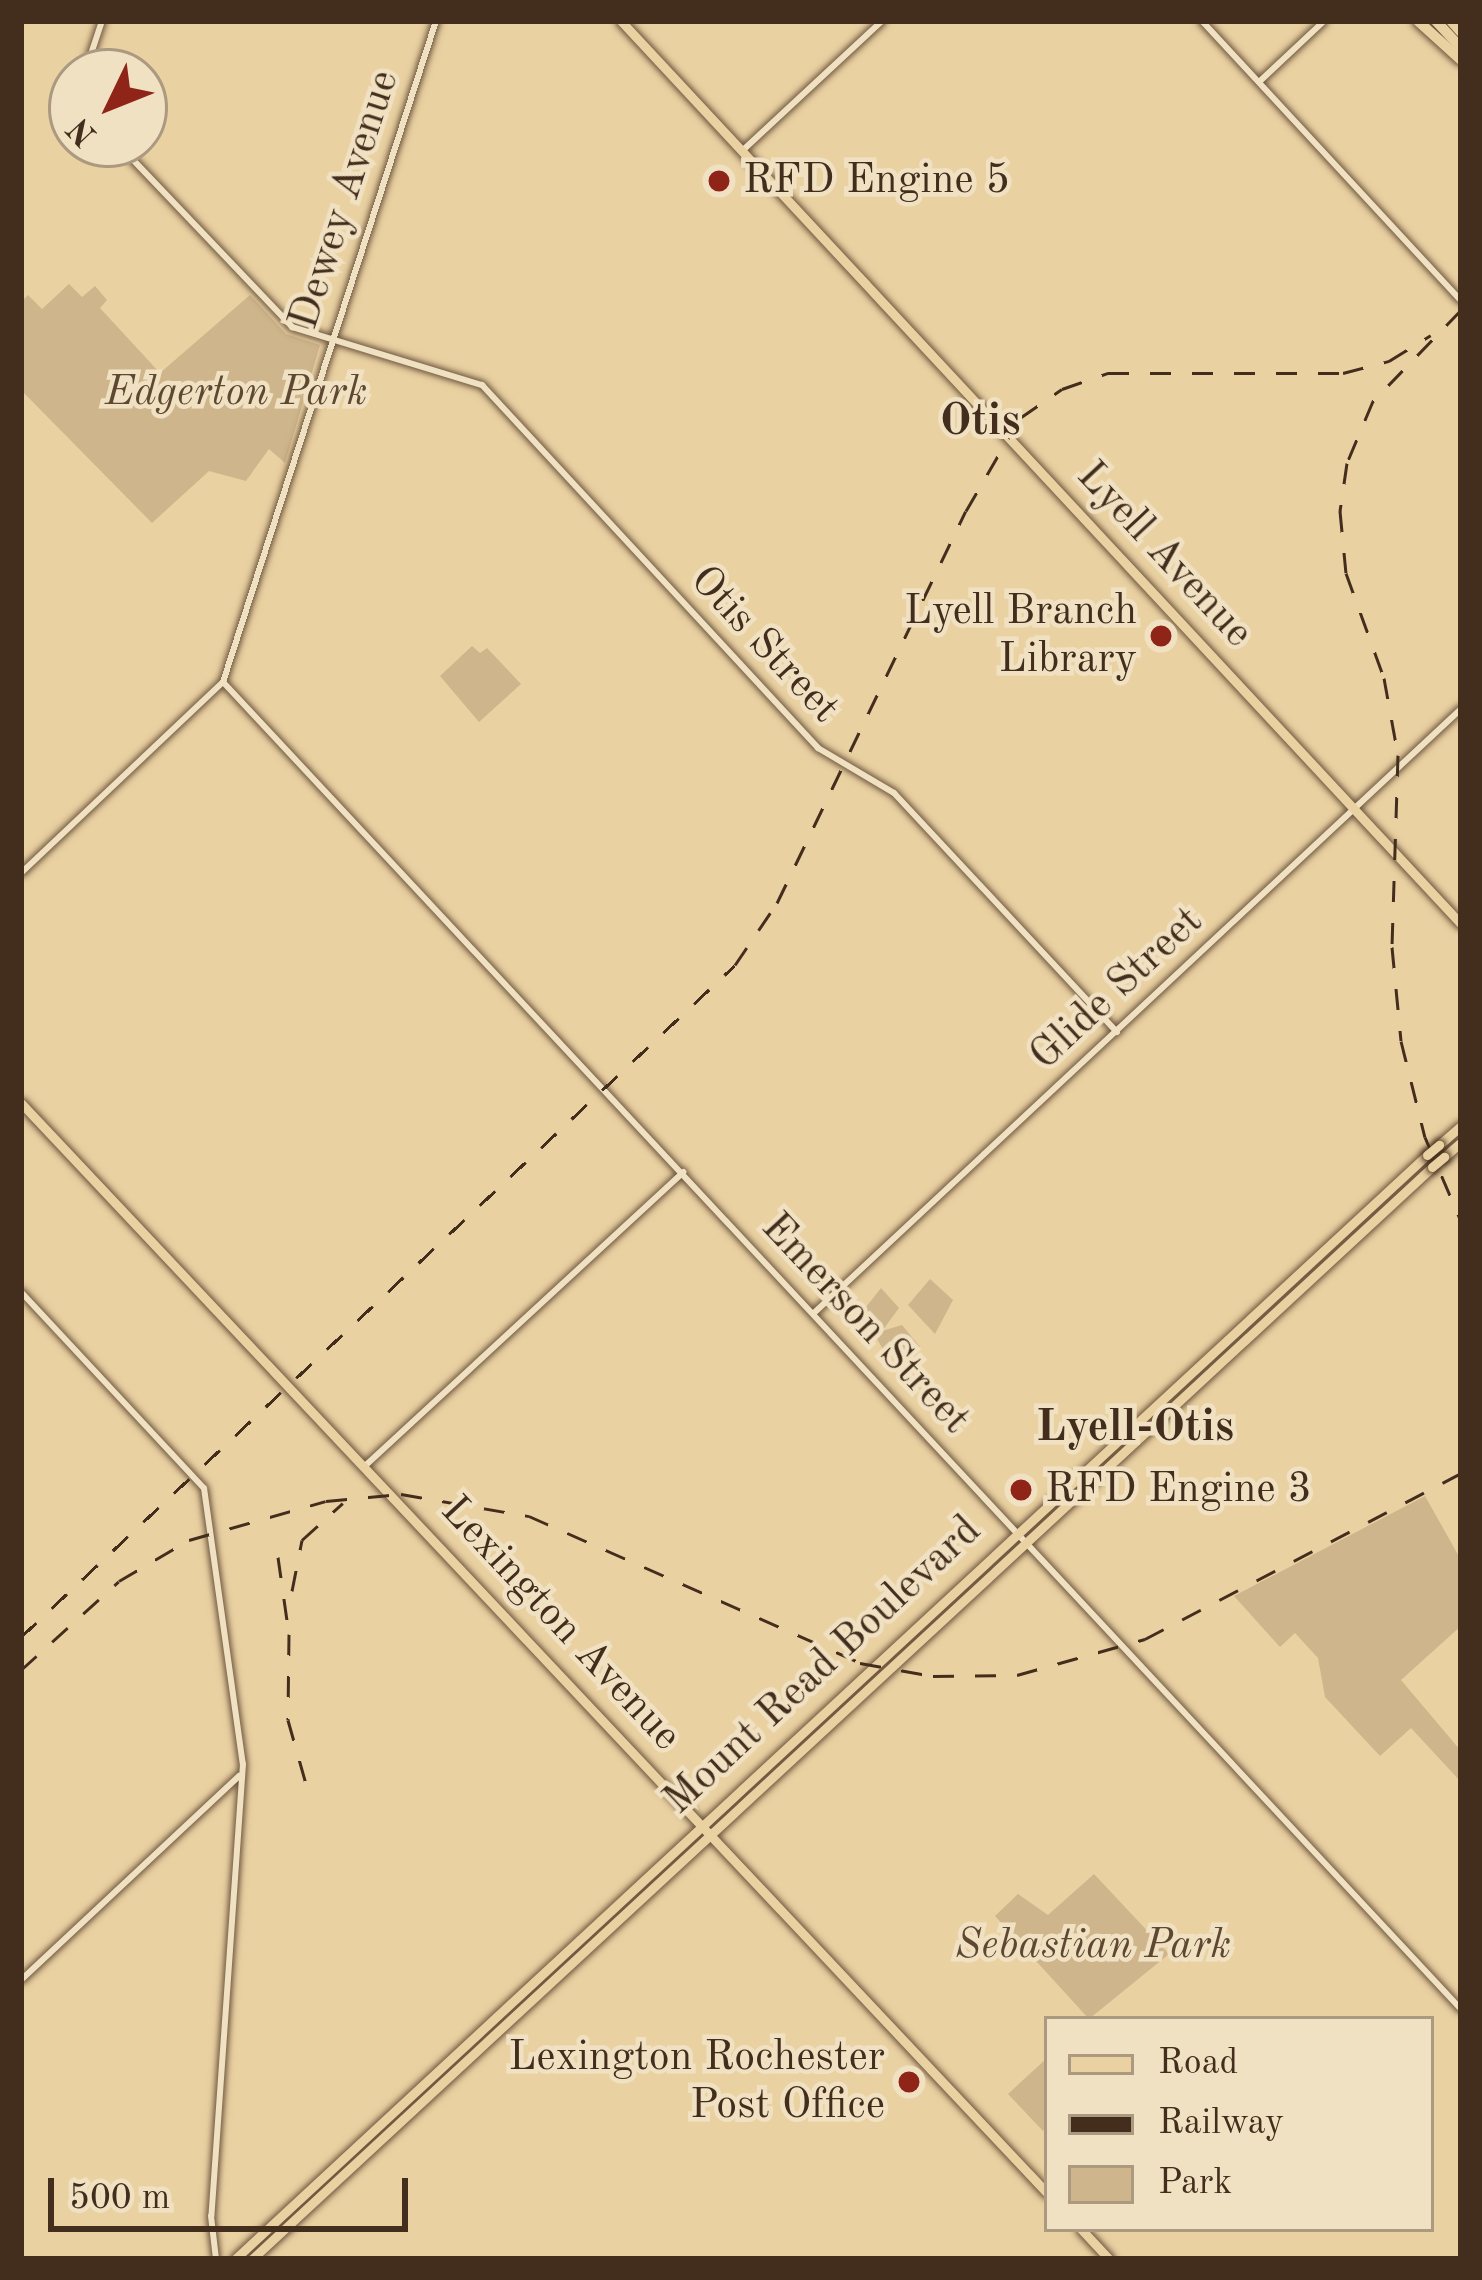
<!DOCTYPE html>
<style>
body{margin:0}
#map{position:relative;width:1482px;height:2280px;overflow:hidden;background:#ead1a2;font-family:"Old Standard TT",serif}
div>[style]{position:absolute}
.green>*{inset:0;background:#ceb58b}
.roads{filter:drop-shadow(0 0 3px #6d563e) drop-shadow(0 0 3px #6d563e)}
.minor>*{height:6px;margin:-3px;padding:0 3px;transform-origin:3px;border-radius:3px;background:#f1e1c3}
.major>*{height:9px;margin:-4.5px;padding:0 4.5px;transform-origin:4.5px;border-radius:4.5px;background:#ead1a2}
.highway>*{height:10px;margin:-5px;padding:0 5px;transform-origin:5px;border-radius:5px;background:#ead1a2}
.rail>*{height:3px;margin-top:-1.5px;transform-origin:0;background:repeating-linear-gradient(90deg,#432d1c 0 21px,transparent 0 42px)}
.bridges{filter:drop-shadow(0 0 3px #432d1c) drop-shadow(0 0 3px #432d1c)}
.major-bridge>*{height:9px;margin:-4.5px;padding:0 4.5px;transform-origin:4.5px;border-radius:4.5px;background:#ead1a2}
.dots>*{width:33px;height:33px;translate:-50% -50%;box-sizing:border-box;border:6px solid #f1e1c3;border-radius:50%}
span{translate:-50% -50%;white-space:nowrap;text-align:center;line-height:1.15;-webkit-text-stroke:9px #f1e1c3;paint-order:stroke}
.poi-label{font-size:42px;color:#432d1c}
.left{translate:0 -50%;text-align:left}
.right{translate:-100% -50%;text-align:right}
.street-label{font-size:42px;color:#432d1c}
.park-label{font-size:42px;color:#5f4832;font-style:italic}
.neighbourhood-label{font-size:45px;color:#432d1c;font-weight:700}
.frame{position:absolute;inset:0;border:24px solid #432d1c;pointer-events:none}
.legend{position:absolute;left:1044px;top:2016px;width:390px;height:216px;box-sizing:border-box;background:#f1e1c3;border:3px solid #ab9980;margin:0;padding:15px 21px;list-style:none;font-size:36px;color:#432d1c}
.legend li{display:flex;align-items:center;gap:24px;height:60px}
.legend b{width:60px;border:3px solid #ab9980}
.north{position:absolute;left:48px;top:48px;width:120px;height:120px;box-sizing:border-box;background:#f1e1c3;border:3px solid #ab9980;border-radius:50%;rotate:227deg;font-size:33px;font-weight:700;line-height:48px;text-align:center;color:#432d1c}
.north::after{content:'';display:block;margin:auto;width:42px;height:54px;background:#8f2418;clip-path:polygon(50% 0,100% 100%,50% 72%,0 100%)}
.scale{position:absolute;left:48px;top:2178px;width:360px;height:54px;box-sizing:border-box;border:6px solid #432d1c;border-top:0;padding-left:15px;font-size:36px;line-height:42px;white-space:nowrap;color:#432d1c;-webkit-text-stroke:9px #f1e1c3;paint-order:stroke}
</style>
<div id="map">
<div class="green">
<div style="clip-path:polygon(69px 284px,82px 297px,95px 286px,107px 300px,100px 308px,160px 373px,250px 295px,286px 334px,320px 345px,285px 463px,269px 449px,246px 481px,209px 471px,152px 523px,21px 390px,21px 302px,28px 295px,42px 309px)"></div>
<div style="clip-path:polygon(472px 646px,480px 653px,487px 648px,521px 684px,479px 722px,440px 676px)"></div>
<div style="clip-path:polygon(930px 1279px,953px 1300px,935px 1334px,908px 1305px)"></div>
<div style="clip-path:polygon(881px 1288px,899px 1308px,882px 1331px,902px 1325px,920px 1347px,904px 1357px,885px 1353px,862px 1312px)"></div>
<div style="clip-path:polygon(1425px 1496px,1461px 1560px,1461px 1626px,1401px 1680px,1461px 1751px,1461px 1782px,1411px 1728px,1380px 1756px,1325px 1697px,1318px 1658px,1295px 1633px,1280px 1647px,1234px 1596px)"></div>
<div style="clip-path:polygon(1094px 1874px,1169px 1954px,1089px 2019px,995px 1916px,1018px 1894px,1048px 1915px)"></div>
<div style="clip-path:polygon(1047px 2058px,1047px 2127px,1043px 2131px,1008px 2094px)"></div>
</div>
<div class="roads">
<div class="minor">
<div style="left:1202px;top:21px;width:381px;rotate:47.2deg"></div>
<div style="left:85px;top:72px;width:54px;rotate:-71.6deg"></div>
<div style="left:1259px;top:82px;width:89px;rotate:-43.2deg"></div>
<div style="left:118px;top:144px;width:253px;rotate:46.4deg"></div>
<div style="left:292px;top:327px;width:199px;rotate:17deg"></div>
<div style="left:482px;top:385px;width:495px;rotate:47.2deg"></div>
<div style="left:818px;top:748px;width:88px;rotate:30.6deg"></div>
<div style="left:894px;top:793px;width:327px;rotate:47deg"></div>
<div style="left:742px;top:151px;width:191px;rotate:-42.9deg"></div>
<div style="left:223px;top:682px;width:1815px;rotate:46.99deg"></div>
<div style="left:21px;top:873px;width:278px;rotate:-43.4deg"></div>
<div style="left:223px;top:682px;width:694px;rotate:-72.14deg"></div>
<div style="left:21px;top:1292px;width:268px;rotate:47deg"></div>
<div style="left:204px;top:1488px;width:279px;rotate:82deg"></div>
<div style="left:243px;top:1764px;width:453px;rotate:94deg"></div>
<div style="left:211px;top:2216px;width:43px;rotate:83.4deg"></div>
<div style="left:815px;top:1312px;width:884px;rotate:-43.03deg"></div>
<div style="left:366px;top:1465px;width:432px;rotate:-42.7deg"></div>
<div style="left:21px;top:1980px;width:299px;rotate:-43.1deg"></div>
</div>
<div class="major">
<div style="left:621px;top:21px;width:1233px;rotate:47.07deg"></div>
<div style="left:21px;top:1103px;width:1497px;rotate:46.73deg"></div>
<div style="left:1439px;top:1145px;width:29px;rotate:-41deg"></div>
<div style="left:1444px;top:1157px;width:23px;rotate:-41deg"></div>
<div style="left:1081px;top:2229px;width:41px;rotate:47deg"></div>
<div style="left:235px;top:2259px;width:1625px;rotate:-42.81deg"></div>
<div style="left:252px;top:2259px;width:1608px;rotate:-42.78deg"></div>
</div>
<div class="highway">
<div style="left:1418px;top:21px;width:58px;rotate:42.2deg"></div>
<div style="left:1436px;top:21px;width:37px;rotate:47deg"></div>
<div style="left:1451px;top:21px;width:15px;rotate:48deg"></div>
</div>
</div>
<div class="rail">
<div style="left:1461px;top:310px;width:127px;rotate:134deg"></div>
<div style="left:1373px;top:401px;width:67px;rotate:112.8deg"></div>
<div style="left:1347px;top:463px;width:49px;rotate:98.3deg"></div>
<div style="left:1340px;top:511px;width:62px;rotate:84.5deg"></div>
<div style="left:1346px;top:573px;width:112px;rotate:70.1deg"></div>
<div style="left:1384px;top:678px;width:78px;rotate:79.7deg"></div>
<div style="left:1398px;top:755px;width:192px;rotate:91.8deg"></div>
<div style="left:1392px;top:947px;width:94px;rotate:84.5deg"></div>
<div style="left:1401px;top:1041px;width:99px;rotate:76deg"></div>
<div style="left:1425px;top:1137px;width:91px;rotate:66.8deg"></div>
<div style="left:278px;top:1557px;width:78px;rotate:81.9deg"></div>
<div style="left:289px;top:1634px;width:86px;rotate:90.7deg"></div>
<div style="left:288px;top:1720px;width:70px;rotate:74.2deg"></div>
<div style="left:292px;top:1591px;width:52px;rotate:-78.9deg"></div>
<div style="left:302px;top:1540px;width:55px;rotate:-42.1deg"></div>
<div style="left:21px;top:1637px;width:980px;rotate:-43.26deg"></div>
<div style="left:735px;top:965px;width:75px;rotate:-55.9deg"></div>
<div style="left:777px;top:903px;width:435px;rotate:-64.3deg"></div>
<div style="left:966px;top:511px;width:108px;rotate:-59.9deg"></div>
<div style="left:1020px;top:418px;width:51px;rotate:-34.6deg"></div>
<div style="left:1062px;top:389px;width:49px;rotate:-19.2deg"></div>
<div style="left:1108px;top:373px;width:235px"></div>
<div style="left:1343px;top:373px;width:48px;rotate:-14.6deg"></div>
<div style="left:1389px;top:361px;width:49px;rotate:-31.8deg"></div>
<div style="left:21px;top:1670px;width:132px;rotate:-42.2deg"></div>
<div style="left:119px;top:1581px;width:81px;rotate:-30.4deg"></div>
<div style="left:189px;top:1540px;width:142px;rotate:-15.9deg"></div>
<div style="left:326px;top:1501px;width:75px;rotate:-5.3deg"></div>
<div style="left:401px;top:1494px;width:130px;rotate:9.8deg"></div>
<div style="left:529px;top:1516px;width:362px;rotate:23.9deg"></div>
<div style="left:860px;top:1663px;width:74px;rotate:10.1deg"></div>
<div style="left:933px;top:1676px;width:84px;rotate:-0.7deg"></div>
<div style="left:1017px;top:1675px;width:133px;rotate:-15.7deg"></div>
<div style="left:1145px;top:1639px;width:357px;rotate:-27.7deg"></div>
</div>
<div class="bridges">
<div class="major-bridge">
<div style="left:1427px;top:1155px;width:16px;rotate:-40deg"></div>
<div style="left:1432px;top:1167px;width:16px;rotate:-40deg"></div>
</div>
</div>
<div class="dots">
<div style="left:719px;top:181px;background:#8f2418"></div>
<div style="left:1161px;top:636px;background:#8f2418"></div>
<div style="left:1021px;top:1490px;background:#8f2418"></div>
<div style="left:909px;top:2082px;background:#8f2418"></div>
</div>
<div class="poi-label">
<span class="left" style="left:743px;top:181px">RFD Engine 5</span>
<span class="right" style="left:1137px;top:636px">Lyell Branch<br>Library</span>
<span class="left" style="left:1045px;top:1490px">RFD Engine 3</span>
<span class="right" style="left:885px;top:2082px">Lexington Rochester<br>Post Office</span>
</div>
<div class="street-label">
<span style="left:345px;top:200px;rotate:-72deg">Dewey Avenue</span>
<span style="left:1164px;top:555px;rotate:47deg">Lyell Avenue</span>
<span style="left:764px;top:645px;rotate:47deg">Otis Street</span>
<span style="left:1117px;top:989px;rotate:-43deg">Glide Street</span>
<span style="left:865px;top:1324px;rotate:47deg">Emerson Street</span>
<span style="left:560px;top:1624px;rotate:47deg">Lexington Avenue</span>
<span style="left:823px;top:1666px;rotate:-43deg">Mount Read Boulevard</span>
</div>
<div class="park-label">
<span style="left:236px;top:393px">Edgerton Park</span>
<span style="left:1093px;top:1946px">Sebastian Park</span>
</div>
<div class="neighbourhood-label">
<span style="left:980px;top:423px">Otis</span>
<span style="left:1135px;top:1429px">Lyell-Otis</span>
</div>
<div class="frame"></div>
<ul class="legend">
<li><b style="height:15px;background:#ead1a2"></b>Road</li>
<li><b style="height:15px;background:#432d1c"></b>Railway</li>
<li><b style="height:33px;background:#ceb58b"></b>Park</li>
</ul>
<div class="north">N</div>
<div class="scale">500 m</div>
</div>
